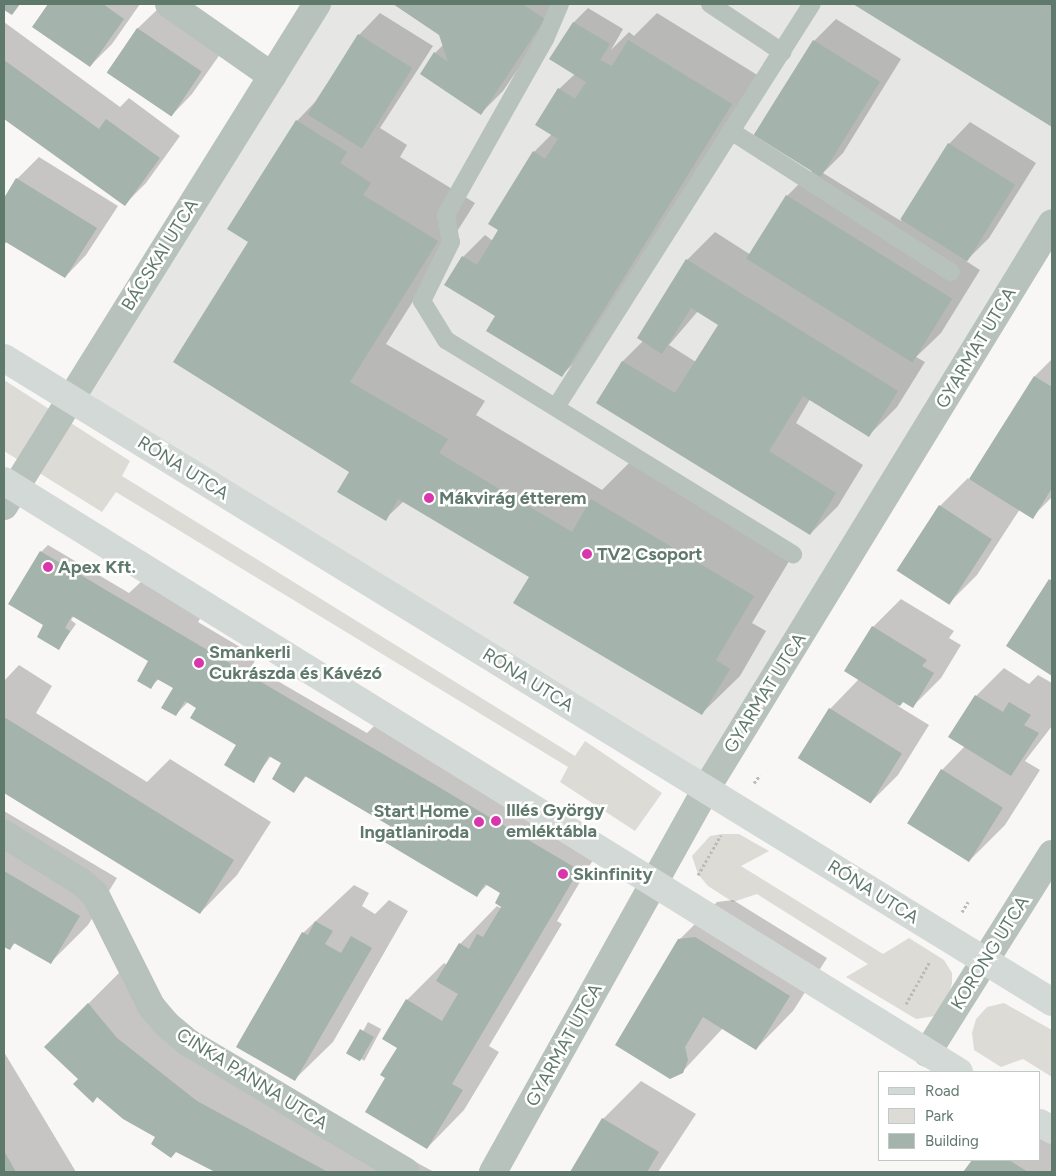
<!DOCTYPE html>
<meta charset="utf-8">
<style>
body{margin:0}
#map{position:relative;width:1056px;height:1176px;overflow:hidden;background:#f9f6f6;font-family:Figtree,sans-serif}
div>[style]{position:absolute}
.built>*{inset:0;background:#e6e7e5}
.green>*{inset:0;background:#dddbd6}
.shadow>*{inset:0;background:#0003;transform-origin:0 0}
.building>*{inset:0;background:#a4b3ab;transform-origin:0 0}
.path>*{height:3px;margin-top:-1.5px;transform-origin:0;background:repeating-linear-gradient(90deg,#b6bcb9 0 2.5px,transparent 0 5px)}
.lane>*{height:18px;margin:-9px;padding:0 9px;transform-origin:9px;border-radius:9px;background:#b8c2bd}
.street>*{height:28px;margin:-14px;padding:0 14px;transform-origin:14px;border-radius:14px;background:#b8c2bd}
.secondary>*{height:28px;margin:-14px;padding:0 14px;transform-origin:14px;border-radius:14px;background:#d2d9d6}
.dots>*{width:14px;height:14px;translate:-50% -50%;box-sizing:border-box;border:2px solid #fff;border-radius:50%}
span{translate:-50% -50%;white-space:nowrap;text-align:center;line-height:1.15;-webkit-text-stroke:5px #fff;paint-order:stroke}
.street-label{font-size:18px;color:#60796d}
.poi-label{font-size:18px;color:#60796d;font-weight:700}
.left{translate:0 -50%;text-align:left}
.right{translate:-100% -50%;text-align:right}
.frame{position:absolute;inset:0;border:5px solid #60796d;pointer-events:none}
.legend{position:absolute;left:878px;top:1071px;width:162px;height:90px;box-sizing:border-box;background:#fff;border:1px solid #bfc9c5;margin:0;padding:6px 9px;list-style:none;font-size:15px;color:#60796d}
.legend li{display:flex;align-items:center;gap:10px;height:25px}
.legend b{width:25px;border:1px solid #bfc9c5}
</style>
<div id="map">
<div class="built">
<div style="clip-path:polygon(316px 4px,1052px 4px,1052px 222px,706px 789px,71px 399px)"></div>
</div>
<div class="green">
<div style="clip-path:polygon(4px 380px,130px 461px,122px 476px,575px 756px,585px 741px,662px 793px,635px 831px,560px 782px,568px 767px,116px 492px,102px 512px,4px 451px)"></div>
<div style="clip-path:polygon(722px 834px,739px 834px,769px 851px,741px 866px,883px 954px,909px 938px,944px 960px,952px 973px,952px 983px,949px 994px,935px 1016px,916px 1019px,846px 977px,868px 964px,757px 894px,733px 902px,708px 886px,698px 874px,692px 856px,710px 836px)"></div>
<div style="clip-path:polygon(1004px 1003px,1052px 1030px,1052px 1077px,1023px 1059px,1001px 1067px,974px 1050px,972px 1033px,976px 1019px,987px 1007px)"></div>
</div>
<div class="shadow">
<div style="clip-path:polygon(50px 4px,140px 4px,112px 44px,90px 66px,34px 27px)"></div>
<div style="clip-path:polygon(395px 4px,562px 4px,503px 91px,481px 113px,435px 53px,443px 45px,441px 35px)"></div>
<div style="clip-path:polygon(855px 4px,1052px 4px,1052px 126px)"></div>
<div style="clip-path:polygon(160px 7px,223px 50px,192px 94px,171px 116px,107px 72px,138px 28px)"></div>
<div style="clip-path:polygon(588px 8px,623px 29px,611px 50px,629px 32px,634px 36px,657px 13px,759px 76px,583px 354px,561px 376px,497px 315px,463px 257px,485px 235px,493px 241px,534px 152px,552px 134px,559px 89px,575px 74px,550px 59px,574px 22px)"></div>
<div style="clip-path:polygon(380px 13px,433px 46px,380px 128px,407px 145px,400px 157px,475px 203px,386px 344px,485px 401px,476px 415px,602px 490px,629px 463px,791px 558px,752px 623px,766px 631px,740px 676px,702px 713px,531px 576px,404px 501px,385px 519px,351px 471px,250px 242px,297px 121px,315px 102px,359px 35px)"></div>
<div style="clip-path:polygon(evenodd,836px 19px,901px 59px,843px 153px,823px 173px,901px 221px,949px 144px,970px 122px,1036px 163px,989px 238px,966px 261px,980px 270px,941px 333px,916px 357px,925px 362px,897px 407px,869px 435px,810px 399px,796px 423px,863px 465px,838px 506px,810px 534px,597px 402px,623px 361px,643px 341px,687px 260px,715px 232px,751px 255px,787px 196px,813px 170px,756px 134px,814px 41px,836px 19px,698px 311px,720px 324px,696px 362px,669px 345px,698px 311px)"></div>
<div style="clip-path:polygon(4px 22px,120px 107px,129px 98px,180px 136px,146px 183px,124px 205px,4px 117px)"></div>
<div style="clip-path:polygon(39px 157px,118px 206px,86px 255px,65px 277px,7px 241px,4px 246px,4px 200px,17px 179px)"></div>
<div style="clip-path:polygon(1052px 359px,1052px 497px,1032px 517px,1020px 509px,977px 575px,949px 603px,940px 506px,968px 478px,970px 480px,1035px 376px)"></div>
<div style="clip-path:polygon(48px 545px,129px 593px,144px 579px,203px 614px,198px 622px,257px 657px,252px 666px,367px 733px,381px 719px,600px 848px,557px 921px,562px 924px,489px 1046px,499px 1052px,464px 1110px,427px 1148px,386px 1077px,399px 1047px,407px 1000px,444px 963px,447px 965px,460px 944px,497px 906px,502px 909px,502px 892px,488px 884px,477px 895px,391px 825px,307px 775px,294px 791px,283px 763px,271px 756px,253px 781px,237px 744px,198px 707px,188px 702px,175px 715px,175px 688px,159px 679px,150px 687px,150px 661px,74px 616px,71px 620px,76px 624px,59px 648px,45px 624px,41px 552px)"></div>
<div style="clip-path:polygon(1052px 578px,1052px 674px,1007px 645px)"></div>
<div style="clip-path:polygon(901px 599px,954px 631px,949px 638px,961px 645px,941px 678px,913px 706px,904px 701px,898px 706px,929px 725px,898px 775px,870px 803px,830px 709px,859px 679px,873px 627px)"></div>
<div style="clip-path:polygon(19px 665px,52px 686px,36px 713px,147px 782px,170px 759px,271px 822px,237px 875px,200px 913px,4px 791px,4px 681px)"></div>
<div style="clip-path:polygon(1004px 668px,1029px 684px,1038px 675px,1052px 683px,1052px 726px,1025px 761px,1040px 770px,1005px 825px,968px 862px,942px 770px,965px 746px,976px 696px)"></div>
<div style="clip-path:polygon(4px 811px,117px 878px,88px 925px,51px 962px,16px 942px,9px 949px,4px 945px)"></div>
<div style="clip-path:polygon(354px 885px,369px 893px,362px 906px,375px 914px,389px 900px,408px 911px,333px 1042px,295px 1079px,303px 933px)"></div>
<div style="clip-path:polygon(733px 900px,827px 958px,793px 1011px,756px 1049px,723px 1028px,683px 1071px,679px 940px,717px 902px)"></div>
<div style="clip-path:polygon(126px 966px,154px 1001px,235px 1063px,434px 1172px,218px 1172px,176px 1151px,98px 1096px,93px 1101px,80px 1079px,45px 1047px)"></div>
<div style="left:368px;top:1022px;width:15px;height:36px;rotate:28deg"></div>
<div style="clip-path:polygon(4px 1052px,76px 1172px,4px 1172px)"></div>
<div style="clip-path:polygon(641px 1081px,696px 1114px,658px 1172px,571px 1172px,603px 1119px)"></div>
<div style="clip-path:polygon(1040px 1134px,1052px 1142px,1052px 1172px,965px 1172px,973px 1160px,1040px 1160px)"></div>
</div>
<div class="building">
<div style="clip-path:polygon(4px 4px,20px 4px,12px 15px,4px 10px)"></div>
<div style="clip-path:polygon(48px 4px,103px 4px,124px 19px,90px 67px,32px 27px)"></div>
<div style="clip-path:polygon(393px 4px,522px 4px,545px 19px,481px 115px,420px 74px,434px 52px,448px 62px,439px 35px)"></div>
<div style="clip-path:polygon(853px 4px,1052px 4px,1052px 127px)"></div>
<div style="clip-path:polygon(573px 22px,610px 44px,600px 60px,612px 66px,628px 40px,732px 104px,562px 377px,486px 331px,495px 316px,444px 285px,462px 256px,477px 265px,498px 230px,488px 224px,533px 151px,545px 159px,558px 139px,535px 125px,558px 88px,575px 99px,586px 82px,549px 59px)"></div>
<div style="left:137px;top:28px;width:78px;height:54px;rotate:34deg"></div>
<div style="left:358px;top:34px;width:64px;height:95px;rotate:32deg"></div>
<div style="left:813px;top:40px;width:79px;height:112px;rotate:32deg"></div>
<div style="clip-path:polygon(4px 60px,99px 129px,106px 119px,160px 158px,125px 206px,4px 119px)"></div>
<div style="clip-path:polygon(296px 120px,347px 152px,340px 163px,371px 183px,363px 195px,438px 241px,350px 382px,448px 439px,439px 453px,572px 532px,591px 499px,754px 596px,716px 660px,730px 669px,702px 715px,513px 603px,529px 577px,398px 499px,386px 521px,337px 492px,349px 472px,173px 362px,248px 242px,227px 229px)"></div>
<div style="left:948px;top:143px;width:79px;height:90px;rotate:32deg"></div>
<div style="clip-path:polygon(16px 178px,97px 228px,65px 278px,4px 241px,4px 198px)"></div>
<div style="left:786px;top:195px;width:196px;height:75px;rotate:32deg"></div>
<div style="clip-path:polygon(686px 259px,898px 391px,869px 437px,803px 396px,769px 451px,836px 493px,810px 535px,596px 403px,622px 361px,675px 393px,718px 325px,691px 308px,662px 354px,637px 338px)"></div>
<div style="clip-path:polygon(1034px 376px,1052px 387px,1052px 488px,1033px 519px,969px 479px)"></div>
<div style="left:939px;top:505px;width:63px;height:78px;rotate:33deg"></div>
<div style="clip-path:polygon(40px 551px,579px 870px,452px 1084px,463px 1090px,427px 1149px,365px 1112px,385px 1078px,380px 1075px,397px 1048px,382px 1039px,406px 999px,442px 1021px,458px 994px,436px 981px,459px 943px,469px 949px,477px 934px,483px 937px,501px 907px,495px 903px,500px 893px,485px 884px,477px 897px,433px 871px,381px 840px,390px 826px,305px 776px,294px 793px,272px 779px,281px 763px,269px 756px,254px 783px,224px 765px,236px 745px,190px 718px,196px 708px,185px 701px,176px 716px,161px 708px,173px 688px,157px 679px,151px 689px,137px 681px,148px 661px,72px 616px,65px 628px,70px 631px,59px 650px,37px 637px,43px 625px,8px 604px)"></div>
<div style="clip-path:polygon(1049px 579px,1052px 581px,1052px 676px,1006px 646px)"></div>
<div style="clip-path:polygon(872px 626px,927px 660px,922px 666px,934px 673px,913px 708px,903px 702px,900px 706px,844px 671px)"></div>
<div style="clip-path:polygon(975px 695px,1003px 712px,1009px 702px,1031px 715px,1024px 725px,1039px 733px,1011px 776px,948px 737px)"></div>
<div style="left:829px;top:708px;width:86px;height:59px;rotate:32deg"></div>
<div style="clip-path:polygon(4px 717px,234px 860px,200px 914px,4px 793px)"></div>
<div style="left:941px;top:769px;width:73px;height:64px;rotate:32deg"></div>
<div style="clip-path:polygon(4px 871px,80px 916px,51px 964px,14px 943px,10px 950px,4px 947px)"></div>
<div style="clip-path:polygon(315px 921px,333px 931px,325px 944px,341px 953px,351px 936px,372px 948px,295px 1081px,236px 1047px,302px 932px,308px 935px)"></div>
<div style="clip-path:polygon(695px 937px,790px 996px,756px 1050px,703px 1017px,685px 1047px,688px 1060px,683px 1073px,670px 1079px,615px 1045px,678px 939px)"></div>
<div style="clip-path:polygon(88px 1003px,117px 1038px,197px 1101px,328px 1172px,215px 1172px,176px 1152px,171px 1158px,151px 1144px,155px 1137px,123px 1119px,97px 1097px,93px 1103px,73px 1084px,78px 1079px,44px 1047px)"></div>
<div style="left:360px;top:1029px;width:16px;height:28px;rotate:30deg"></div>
<div style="clip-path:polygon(602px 1118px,659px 1152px,647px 1172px,570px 1172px)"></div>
<div style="clip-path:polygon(4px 1151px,16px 1172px,4px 1172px)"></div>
<div style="clip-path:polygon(972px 1160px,1009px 1160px,1028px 1172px,963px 1172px)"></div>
</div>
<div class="path">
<div style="left:754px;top:783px;width:10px;rotate:-53deg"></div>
<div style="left:698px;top:875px;width:46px;rotate:-60.1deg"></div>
<div style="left:962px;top:912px;width:12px;rotate:-59deg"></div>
<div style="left:906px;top:1004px;width:49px;rotate:-60.8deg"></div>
</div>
<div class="lane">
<div style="left:560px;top:4px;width:38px;rotate:113deg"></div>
<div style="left:545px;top:39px;width:202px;rotate:119.4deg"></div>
<div style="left:446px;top:215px;width:27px;rotate:80deg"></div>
<div style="left:451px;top:242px;width:66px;rotate:116.2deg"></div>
<div style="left:422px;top:301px;width:46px;rotate:58.4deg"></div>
<div style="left:446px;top:340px;width:408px;rotate:31.7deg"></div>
<div style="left:710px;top:4px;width:87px;rotate:33.7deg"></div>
<div style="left:731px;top:131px;width:261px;rotate:32.7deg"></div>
<div style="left:556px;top:407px;width:477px;rotate:-57.6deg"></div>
</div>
<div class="street">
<div style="left:169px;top:4px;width:126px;rotate:35deg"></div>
<div style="left:4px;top:506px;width:592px;rotate:-58.06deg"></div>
<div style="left:4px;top:834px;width:91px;rotate:31.9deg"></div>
<div style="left:81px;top:882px;width:18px;rotate:41deg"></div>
<div style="left:95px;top:894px;width:125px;rotate:63.4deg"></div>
<div style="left:151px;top:1006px;width:23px;rotate:50deg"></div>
<div style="left:166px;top:1024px;width:30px;rotate:40deg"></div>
<div style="left:189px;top:1043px;width:252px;rotate:30.7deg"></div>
<div style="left:927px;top:1053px;width:235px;rotate:-57.9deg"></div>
<div style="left:493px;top:1172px;width:438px;rotate:-60.9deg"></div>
<div style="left:706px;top:789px;width:663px;rotate:-58.56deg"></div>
</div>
<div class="secondary">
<div style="left:4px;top:358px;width:1230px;rotate:31.57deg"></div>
<div style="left:4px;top:481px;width:1123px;rotate:31.75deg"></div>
<div style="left:1040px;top:1123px;width:14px;rotate:30deg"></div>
</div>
<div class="dots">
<div style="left:429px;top:498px;background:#d936ac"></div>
<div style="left:587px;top:554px;background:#d936ac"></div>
<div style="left:48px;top:567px;background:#d936ac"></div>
<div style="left:199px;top:663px;background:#d936ac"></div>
<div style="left:496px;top:821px;background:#d936ac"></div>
<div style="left:479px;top:822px;background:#d936ac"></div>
<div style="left:563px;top:874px;background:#d936ac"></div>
</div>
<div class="street-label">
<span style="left:160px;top:255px;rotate:-58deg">BÁCSKAI UTCA</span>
<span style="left:976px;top:348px;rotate:-59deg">GYARMAT UTCA</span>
<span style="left:183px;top:468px;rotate:32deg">RÓNA UTCA</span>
<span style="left:528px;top:680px;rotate:32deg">RÓNA UTCA</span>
<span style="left:765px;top:693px;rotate:-58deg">GYARMAT UTCA</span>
<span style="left:873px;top:892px;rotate:32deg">RÓNA UTCA</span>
<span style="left:990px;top:953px;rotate:-58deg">KORONG UTCA</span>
<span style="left:564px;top:1045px;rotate:-61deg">GYARMAT UTCA</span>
<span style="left:252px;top:1079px;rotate:32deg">CINKA PANNA UTCA</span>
</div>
<div class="poi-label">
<span class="left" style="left:439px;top:498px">Mákvirág étterem</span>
<span class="left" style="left:597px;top:554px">TV2 Csoport</span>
<span class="left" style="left:58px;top:567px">Apex Kft.</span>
<span class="left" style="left:209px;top:663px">Smankerli<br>Cukrászda és Kávézó</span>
<span class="left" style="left:506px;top:821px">Illés György<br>emléktábla</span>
<span class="right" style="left:469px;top:822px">Start Home<br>Ingatlaniroda</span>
<span class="left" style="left:573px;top:874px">Skinfinity</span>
</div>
<div class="frame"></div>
<ul class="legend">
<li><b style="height:6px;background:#d2d9d6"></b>Road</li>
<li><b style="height:14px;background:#dddbd6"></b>Park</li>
<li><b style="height:14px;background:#a4b3ab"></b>Building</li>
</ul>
</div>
